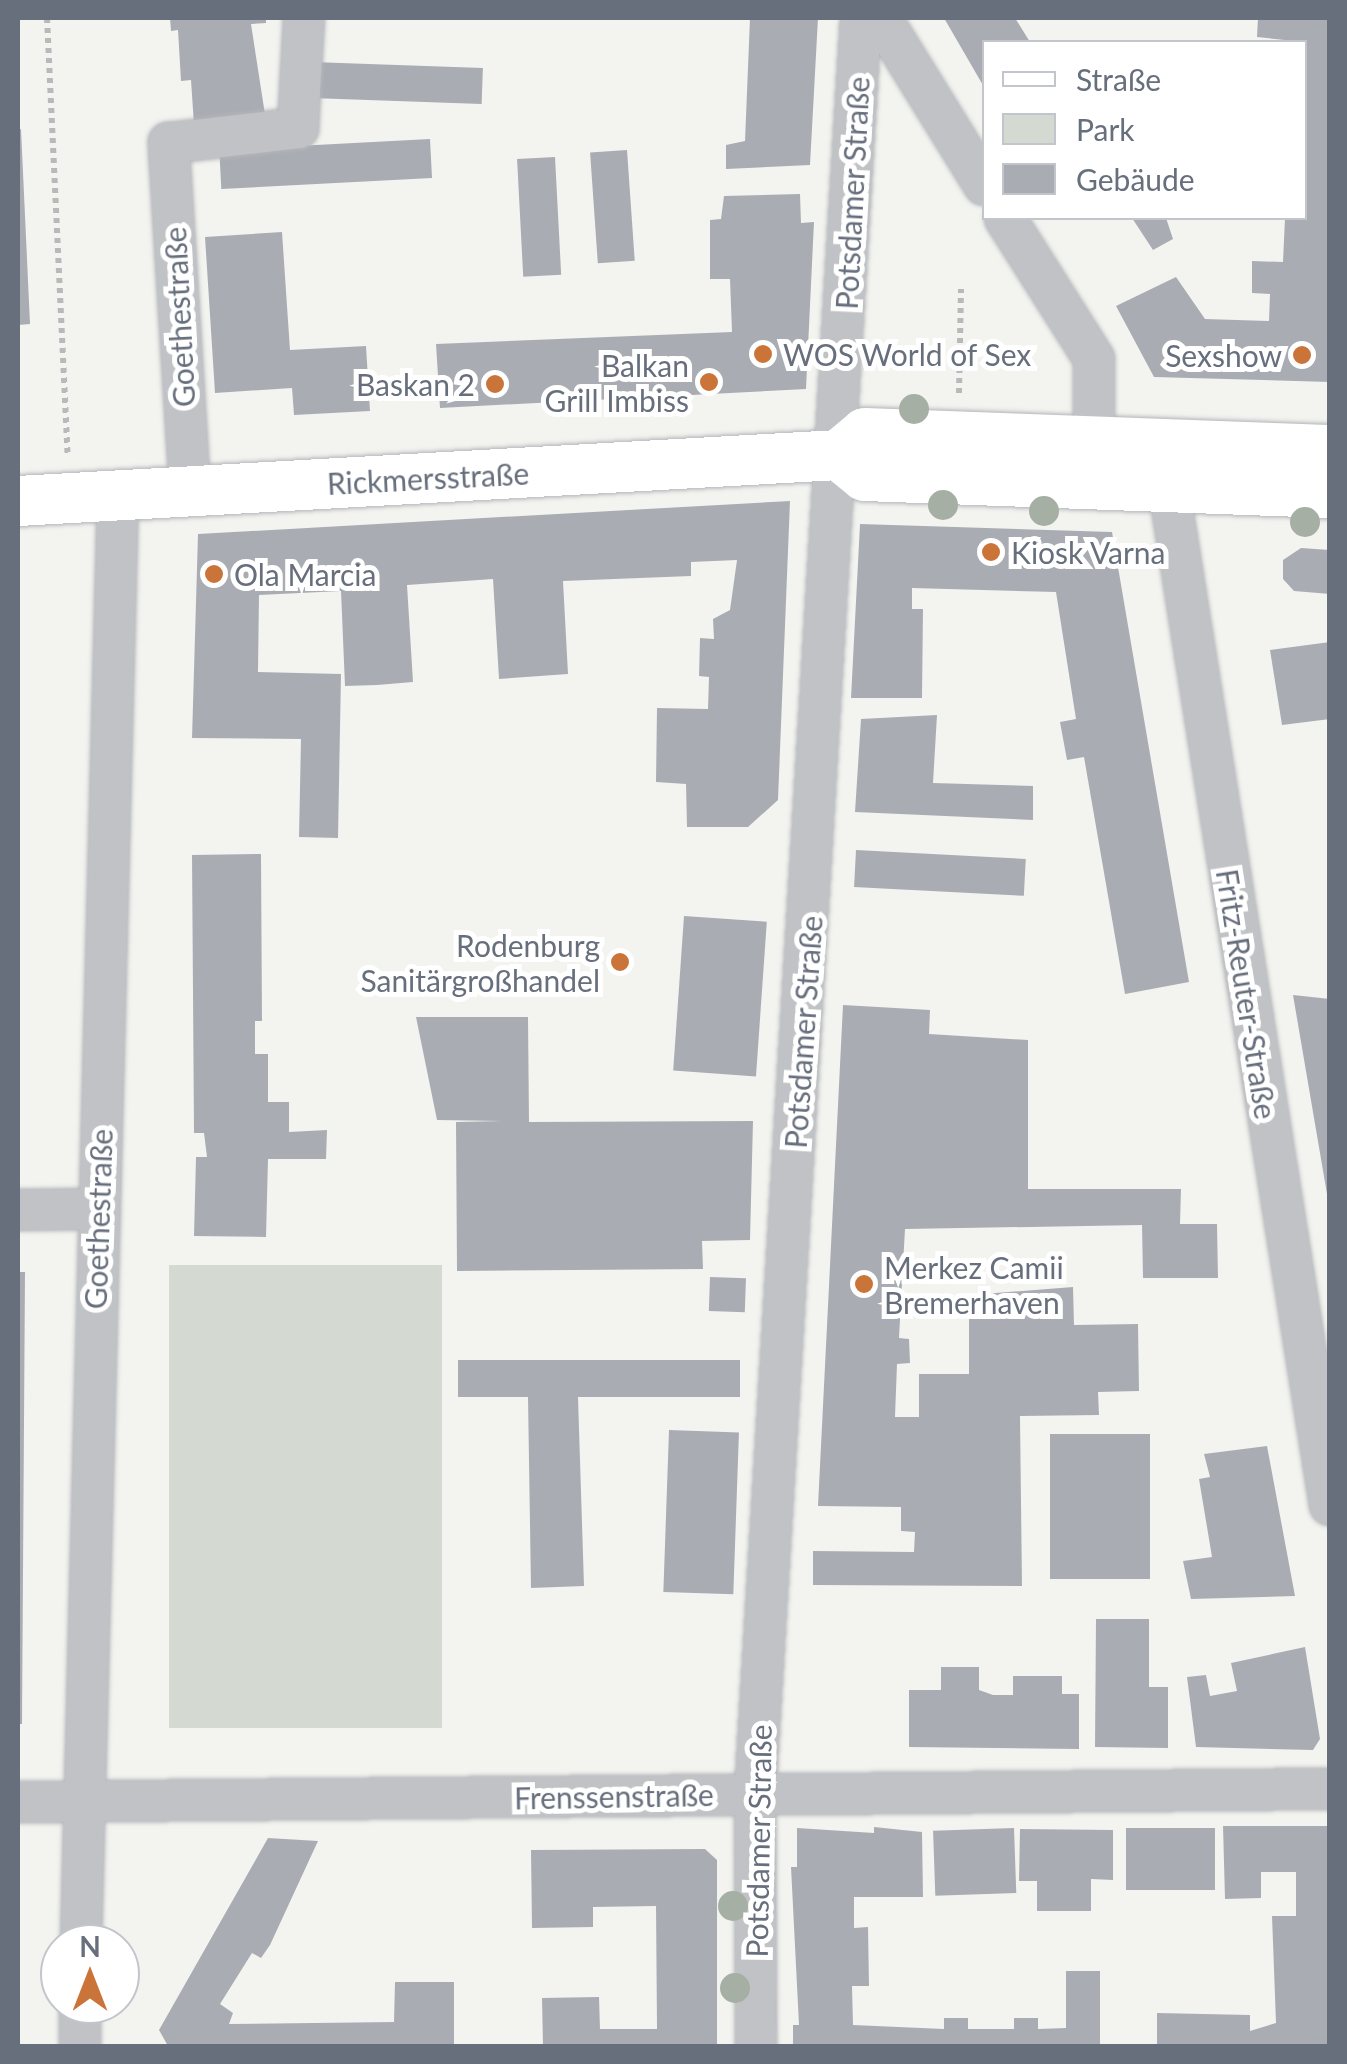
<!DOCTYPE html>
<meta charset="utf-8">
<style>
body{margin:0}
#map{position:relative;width:1347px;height:2064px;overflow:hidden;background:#f3f4f0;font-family:Lato,sans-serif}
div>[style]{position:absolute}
.green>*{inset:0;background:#d4dad2;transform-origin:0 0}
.building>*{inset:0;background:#a9adb3;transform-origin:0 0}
.path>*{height:6px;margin-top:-3px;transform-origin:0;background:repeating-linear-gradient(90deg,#b7b9bb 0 5px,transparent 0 10px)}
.roads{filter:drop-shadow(0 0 2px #b3b5b9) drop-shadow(0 0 2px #b3b5b9)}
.minor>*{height:40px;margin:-20px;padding:0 20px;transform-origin:20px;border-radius:20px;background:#c0c2c5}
.major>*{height:50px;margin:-25px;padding:0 25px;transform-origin:25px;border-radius:25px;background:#fff}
.trees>*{width:30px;height:30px;margin:-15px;border-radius:50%;background:#a5afa4}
.dots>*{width:28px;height:28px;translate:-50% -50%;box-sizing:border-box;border:5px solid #fff;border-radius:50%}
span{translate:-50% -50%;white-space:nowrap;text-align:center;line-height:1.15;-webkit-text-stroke:10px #fff;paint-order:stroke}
.street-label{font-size:30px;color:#676f7d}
.poi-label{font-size:30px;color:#676f7d}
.left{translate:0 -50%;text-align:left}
.right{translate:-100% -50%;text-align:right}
.frame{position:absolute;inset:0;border:20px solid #676f7d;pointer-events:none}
.legend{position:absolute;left:982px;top:40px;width:325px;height:180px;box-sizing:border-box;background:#fff;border:2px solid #c2c5cb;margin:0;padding:12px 18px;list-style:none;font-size:30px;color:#676f7d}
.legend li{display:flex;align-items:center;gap:20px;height:50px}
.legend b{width:50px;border:2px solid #c2c5cb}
.north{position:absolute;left:40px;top:1924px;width:100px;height:100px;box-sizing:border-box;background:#fff;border:2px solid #c2c5cb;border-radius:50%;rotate:0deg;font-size:28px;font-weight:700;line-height:40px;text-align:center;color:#676f7d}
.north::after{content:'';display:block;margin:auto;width:35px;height:45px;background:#cb7439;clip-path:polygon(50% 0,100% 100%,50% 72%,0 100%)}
</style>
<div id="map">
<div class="green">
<div style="left:442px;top:1265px;width:463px;height:273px;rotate:90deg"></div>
</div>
<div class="building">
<div style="clip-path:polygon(170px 18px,266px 18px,266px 23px,251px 24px,266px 121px,194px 125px,191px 80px,181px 81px,178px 30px,171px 31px)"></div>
<div style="clip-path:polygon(750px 18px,818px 18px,810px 165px,726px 169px,726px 145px,745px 141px)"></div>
<div style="clip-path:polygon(944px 18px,1015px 18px,1030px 42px,984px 42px,984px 87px)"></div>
<div style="clip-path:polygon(1258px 18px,1330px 18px,1330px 382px,1154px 377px,1116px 306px,1176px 277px,1205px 319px,1269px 321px,1270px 294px,1252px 293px,1252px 261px,1283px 262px,1285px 218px,1304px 218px,1304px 42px,1257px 37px)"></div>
<div style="left:312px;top:62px;width:171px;height:36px;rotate:2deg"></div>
<div style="clip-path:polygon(21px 129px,30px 324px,18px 325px,18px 130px)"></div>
<div style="left:430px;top:139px;width:39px;height:211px;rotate:87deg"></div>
<div style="left:627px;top:150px;width:111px;height:37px;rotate:86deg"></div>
<div style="left:555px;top:157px;width:118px;height:38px;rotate:87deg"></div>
<div style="clip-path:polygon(800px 194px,801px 223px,814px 222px,806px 389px,440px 408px,436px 344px,732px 332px,730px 279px,710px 279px,710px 220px,721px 219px,724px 196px)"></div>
<div style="clip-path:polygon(1132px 218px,1166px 218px,1173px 239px,1153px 250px)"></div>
<div style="clip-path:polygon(282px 232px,290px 350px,366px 346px,370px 411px,294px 415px,292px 388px,215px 393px,205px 237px)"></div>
<div style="clip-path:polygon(790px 501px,778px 800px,748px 827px,687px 827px,686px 784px,656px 782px,657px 708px,708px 709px,709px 677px,699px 676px,700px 638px,714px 639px,713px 619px,730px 610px,737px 560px,691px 562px,691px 576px,563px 581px,568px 674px,499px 679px,493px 579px,407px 585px,413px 682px,377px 685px,345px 686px,341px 591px,259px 595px,258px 672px,341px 674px,338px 838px,299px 837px,301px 739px,192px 738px,198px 534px)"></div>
<div style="clip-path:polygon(860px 524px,1112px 532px,1189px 982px,1125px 994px,1084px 757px,1067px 760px,1060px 722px,1076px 719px,1056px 592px,912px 588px,912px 609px,923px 609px,922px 698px,851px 698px)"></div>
<div style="clip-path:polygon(1301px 548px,1330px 550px,1330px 594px,1294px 591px,1283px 579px,1283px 560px)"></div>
<div style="clip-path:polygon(1330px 642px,1330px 719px,1282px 725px,1270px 650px)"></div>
<div style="clip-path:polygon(937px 715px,933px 783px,1033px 786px,1033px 820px,855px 812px,861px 719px)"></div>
<div style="left:856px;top:850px;width:170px;height:37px;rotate:3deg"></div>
<div style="clip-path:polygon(261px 854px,262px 1021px,255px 1021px,255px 1054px,268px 1054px,268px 1102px,289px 1102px,289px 1132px,327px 1130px,326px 1159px,268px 1159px,266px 1237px,194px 1236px,196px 1157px,207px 1157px,204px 1133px,194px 1133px,192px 855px)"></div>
<div style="left:684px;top:916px;width:83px;height:155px;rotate:4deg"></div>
<div style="clip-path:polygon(1293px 995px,1330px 999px,1330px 1193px,1327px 1194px)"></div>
<div style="clip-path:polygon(843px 1005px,930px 1010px,929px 1034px,1028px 1040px,1028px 1189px,1181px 1189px,1180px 1224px,1217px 1224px,1218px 1278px,1143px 1278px,1142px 1225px,905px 1229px,899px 1338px,909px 1339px,910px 1363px,897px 1364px,895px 1417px,919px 1417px,919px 1374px,969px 1374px,969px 1295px,1073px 1287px,1074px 1325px,1138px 1324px,1139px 1391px,1098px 1392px,1099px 1415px,1020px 1416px,1022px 1586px,813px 1585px,813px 1551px,914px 1552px,915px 1532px,901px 1531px,901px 1507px,818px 1506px)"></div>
<div style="clip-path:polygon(416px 1017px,528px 1017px,529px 1122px,753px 1121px,750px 1240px,702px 1241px,703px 1269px,457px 1271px,456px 1122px,502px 1121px,437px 1120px)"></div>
<div style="clip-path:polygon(18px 1272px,25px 1272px,22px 1724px,18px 1724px)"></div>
<div style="left:710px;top:1277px;width:36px;height:34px;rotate:2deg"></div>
<div style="clip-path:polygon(458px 1360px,740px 1360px,740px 1397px,578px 1397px,584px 1586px,531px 1588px,528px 1397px,458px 1397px)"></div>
<div style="left:669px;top:1430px;width:70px;height:162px;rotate:2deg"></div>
<div style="left:1050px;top:1434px;width:100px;height:145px"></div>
<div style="clip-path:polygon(1267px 1446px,1295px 1596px,1191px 1599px,1183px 1561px,1212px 1557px,1199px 1479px,1210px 1477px,1204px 1454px)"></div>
<div style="clip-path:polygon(1096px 1619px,1149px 1619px,1149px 1687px,1168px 1687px,1168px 1748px,1095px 1747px)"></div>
<div style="clip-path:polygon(1305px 1647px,1320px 1739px,1313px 1750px,1196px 1747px,1187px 1677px,1206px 1675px,1210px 1696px,1237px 1691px,1231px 1663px)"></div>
<div style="clip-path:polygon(941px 1667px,979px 1667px,979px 1690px,993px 1695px,1013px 1695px,1013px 1676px,1062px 1676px,1062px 1694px,1079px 1694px,1079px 1749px,909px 1747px,909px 1690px,941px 1690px)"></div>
<div style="clip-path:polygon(1223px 1826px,1330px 1826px,1330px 2046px,1157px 2046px,1157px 2013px,1250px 2015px,1250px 2031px,1276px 2023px,1272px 1916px,1296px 1916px,1296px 1872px,1261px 1872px,1261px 1898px,1225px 1899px)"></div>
<div style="clip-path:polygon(874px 1827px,922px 1832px,923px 1897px,854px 1897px,854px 1928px,868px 1927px,869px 1986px,852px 1986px,853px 2025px,944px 2029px,944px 2018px,968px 2018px,968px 2029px,1014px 2029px,1014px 2018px,1038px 2018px,1038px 2029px,1066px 2028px,1066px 1971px,1100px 1971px,1100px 2046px,793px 2046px,793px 2025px,799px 2025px,791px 1867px,797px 1867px,797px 1828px,874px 1833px)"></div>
<div style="left:1014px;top:1828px;width:65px;height:81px;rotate:88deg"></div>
<div style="left:1126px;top:1828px;width:89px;height:62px"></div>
<div style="clip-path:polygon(1020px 1829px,1113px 1830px,1113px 1880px,1091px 1879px,1091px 1911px,1037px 1911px,1037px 1881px,1019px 1881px)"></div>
<div style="clip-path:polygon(268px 1838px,318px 1841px,270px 1945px,261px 1958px,252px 1953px,220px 2004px,233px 2013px,229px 2024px,394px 2022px,395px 1982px,454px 1982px,454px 2046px,168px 2046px,159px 2030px)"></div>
<div style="clip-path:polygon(705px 1849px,717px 1860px,717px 2046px,543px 2046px,542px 1998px,599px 1997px,600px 2029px,657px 2029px,656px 1906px,593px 1907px,593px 1927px,532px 1928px,531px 1850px)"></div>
</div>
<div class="path">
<div style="left:47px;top:18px;width:439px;rotate:87.3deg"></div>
<div style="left:959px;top:393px;width:104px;rotate:-88.9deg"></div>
</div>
<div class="roads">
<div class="minor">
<div style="left:881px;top:18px;width:196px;rotate:58.3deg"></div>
<div style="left:1005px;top:218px;width:167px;rotate:57.7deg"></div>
<div style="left:1094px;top:359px;width:80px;rotate:90deg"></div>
<div style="left:1164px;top:457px;width:1061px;rotate:81deg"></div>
<div style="left:190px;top:491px;width:349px;rotate:-93.5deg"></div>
<div style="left:169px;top:143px;width:130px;rotate:-6.6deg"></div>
<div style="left:298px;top:128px;width:110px;rotate:-86.9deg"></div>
<div style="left:18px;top:1210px;width:81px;rotate:-0.7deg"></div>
<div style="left:18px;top:1802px;width:1312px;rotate:-0.57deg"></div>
<div style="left:81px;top:1944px;width:1449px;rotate:-88.54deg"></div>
<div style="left:80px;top:2046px;width:42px;rotate:-90deg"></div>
<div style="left:756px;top:2046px;width:251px;rotate:-90.2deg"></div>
<div style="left:755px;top:1795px;width:1780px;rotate:-86.59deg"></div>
</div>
<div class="major">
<div style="left:839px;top:455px;width:33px;rotate:39deg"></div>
<div style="left:865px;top:476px;width:465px;rotate:2.1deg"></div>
<div style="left:18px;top:501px;width:822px;rotate:-3.21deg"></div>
<div style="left:839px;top:455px;width:34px;rotate:-40deg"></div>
<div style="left:865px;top:433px;width:465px;rotate:2.1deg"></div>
</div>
</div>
<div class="trees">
<div style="left:914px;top:409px"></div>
<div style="left:943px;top:505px"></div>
<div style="left:1044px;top:511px"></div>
<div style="left:1305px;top:522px"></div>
<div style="left:733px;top:1906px"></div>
<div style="left:735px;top:1988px"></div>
</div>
<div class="dots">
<div style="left:763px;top:354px;background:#cb7439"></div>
<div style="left:1302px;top:355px;background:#cb7439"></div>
<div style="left:709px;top:382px;background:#cb7439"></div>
<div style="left:495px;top:384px;background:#cb7439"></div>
<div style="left:991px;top:552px;background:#cb7439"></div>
<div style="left:214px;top:574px;background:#cb7439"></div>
<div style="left:620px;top:962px;background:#cb7439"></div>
<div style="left:864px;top:1284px;background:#cb7439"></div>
</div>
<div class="street-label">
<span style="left:852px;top:193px;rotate:-87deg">Potsdamer Straße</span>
<span style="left:179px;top:317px;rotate:-93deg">Goethestraße</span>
<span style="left:428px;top:478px;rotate:-3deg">Rickmersstraße</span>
<span style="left:1247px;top:994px;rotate:81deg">Fritz-Reuter-Straße</span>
<span style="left:803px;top:1032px;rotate:-86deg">Potsdamer Straße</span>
<span style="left:98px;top:1219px;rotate:-88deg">Goethestraße</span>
<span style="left:614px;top:1796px;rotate:-1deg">Frenssenstraße</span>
<span style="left:758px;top:1841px;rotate:-89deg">Potsdamer Straße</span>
</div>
<div class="poi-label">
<span class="left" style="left:783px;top:354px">WOS World of Sex</span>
<span class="right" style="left:1282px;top:355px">Sexshow</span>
<span class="right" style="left:689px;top:382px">Balkan<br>Grill Imbiss</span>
<span class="right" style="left:475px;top:384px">Baskan 2</span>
<span class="left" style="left:1011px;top:552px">Kiosk Varna</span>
<span class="left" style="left:234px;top:574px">Ola Marcia</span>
<span class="right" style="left:600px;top:962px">Rodenburg<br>Sanitärgroßhandel</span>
<span class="left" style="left:884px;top:1284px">Merkez Camii<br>Bremerhaven</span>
</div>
<div class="frame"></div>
<ul class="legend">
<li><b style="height:12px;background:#fff"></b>Straße</li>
<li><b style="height:28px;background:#d4dad2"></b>Park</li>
<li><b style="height:28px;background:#a9adb3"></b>Gebäude</li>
</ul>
<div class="north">N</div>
</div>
